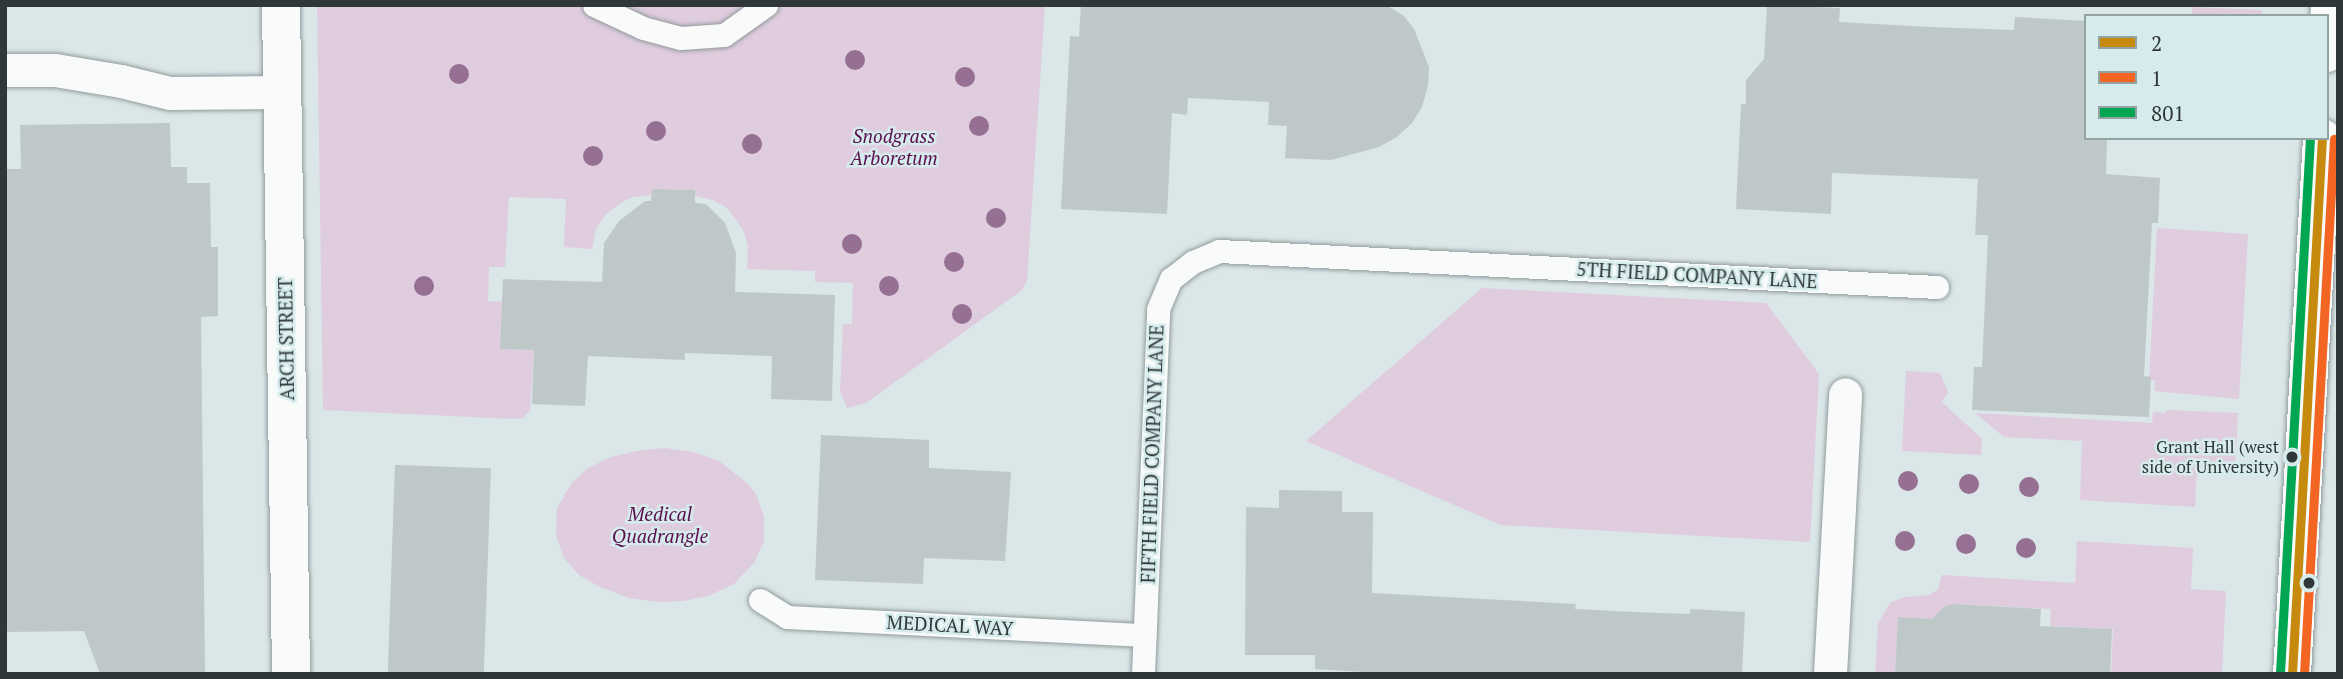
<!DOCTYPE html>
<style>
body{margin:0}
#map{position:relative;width:2343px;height:679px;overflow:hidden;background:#dae6e7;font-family:"PT Serif",serif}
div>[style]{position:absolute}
.green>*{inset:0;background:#e0ccdf}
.building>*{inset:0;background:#bec8c8;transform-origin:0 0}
.roads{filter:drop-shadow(0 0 2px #929b9c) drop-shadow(0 0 2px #929b9c)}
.service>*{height:23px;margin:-11.5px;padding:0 11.5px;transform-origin:11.5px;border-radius:11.5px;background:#f9fbfb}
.pedestrian>*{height:33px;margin:-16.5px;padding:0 16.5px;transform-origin:16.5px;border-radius:16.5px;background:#f9fbfb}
.minor>*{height:38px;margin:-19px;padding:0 19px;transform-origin:19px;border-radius:19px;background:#f9fbfb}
.secondary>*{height:38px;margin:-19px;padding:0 19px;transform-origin:19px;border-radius:19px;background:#f9fbfb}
.bus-1>*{height:9px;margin:-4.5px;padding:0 4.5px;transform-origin:4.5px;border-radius:4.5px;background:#c58a0e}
.bus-2>*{height:9px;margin:-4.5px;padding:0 4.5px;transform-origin:4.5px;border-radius:4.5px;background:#f26522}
.bus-3>*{height:9px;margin:-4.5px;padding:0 4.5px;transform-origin:4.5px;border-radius:4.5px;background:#00a651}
.trees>*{width:20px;height:20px;margin:-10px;border-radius:50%;background:#957093}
.dots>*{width:19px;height:19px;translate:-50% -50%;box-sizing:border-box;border:4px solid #d5ebec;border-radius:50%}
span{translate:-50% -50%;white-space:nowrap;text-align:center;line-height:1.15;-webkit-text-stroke:5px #d5ebec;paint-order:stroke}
.bus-label{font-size:17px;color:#2f3738}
.right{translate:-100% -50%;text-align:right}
.park-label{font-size:19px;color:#5c0f4e;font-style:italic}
.street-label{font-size:19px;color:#2f3738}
.frame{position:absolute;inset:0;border:7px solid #2f3738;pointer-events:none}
.legend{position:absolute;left:2084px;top:14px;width:245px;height:126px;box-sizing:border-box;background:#d5ebec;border:2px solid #93a3a4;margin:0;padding:9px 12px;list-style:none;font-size:21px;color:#2f3738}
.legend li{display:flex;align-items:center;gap:14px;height:35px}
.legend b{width:35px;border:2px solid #93a3a4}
</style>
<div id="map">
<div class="green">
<div style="clip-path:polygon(317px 5px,1045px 5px,1027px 281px,1022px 290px,866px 403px,847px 408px,840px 392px,843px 324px,852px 324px,853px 283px,815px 282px,815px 271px,747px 269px,748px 247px,744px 232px,737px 221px,727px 208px,713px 200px,695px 196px,695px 190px,652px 189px,652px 195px,634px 197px,622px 202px,606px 214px,596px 228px,592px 249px,564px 247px,566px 199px,509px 197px,505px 267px,489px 267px,488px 301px,502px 302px,500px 349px,534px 350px,530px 411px,523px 418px,513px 419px,323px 410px)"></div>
<div style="clip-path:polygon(2192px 7px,2262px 10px,2262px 16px,2192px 16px)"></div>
<div style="clip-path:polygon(2157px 228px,2248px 234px,2239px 399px,2154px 391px,2155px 380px,2149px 380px)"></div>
<div style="clip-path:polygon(1482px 288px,1766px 303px,1819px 374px,1810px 542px,1501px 525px,1306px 441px)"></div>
<div style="clip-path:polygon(1906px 371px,1940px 373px,1948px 392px,1942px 402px,1982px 439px,1981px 455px,1902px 451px)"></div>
<div style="clip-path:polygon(2166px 410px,2238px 413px,2235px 469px,2197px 467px,2195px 507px,2080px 500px,2082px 441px,2004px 437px,1975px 413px,2152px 423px,2153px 412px,2166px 413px)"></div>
<div style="clip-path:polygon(665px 448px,693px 452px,719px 461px,747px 483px,756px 494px,764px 517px,764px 541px,754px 563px,734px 584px,708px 596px,683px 601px,658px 602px,629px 598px,600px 587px,579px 575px,564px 558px,556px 536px,557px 508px,571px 484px,588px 468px,611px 457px,637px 451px)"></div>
<div style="clip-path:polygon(2077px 541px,2193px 548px,2191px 589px,2226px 591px,2222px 674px,2111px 674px,2113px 629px,2050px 626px,2051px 609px,1954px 604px,1945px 606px,1937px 619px,1898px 618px,1895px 674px,1875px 674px,1878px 623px,1891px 602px,1905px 597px,1930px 595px,1938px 589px,1942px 575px,2075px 583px)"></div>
</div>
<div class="building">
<div style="clip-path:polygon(1081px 5px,1386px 5px,1404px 16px,1414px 29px,1429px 67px,1428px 86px,1422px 107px,1412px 123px,1397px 137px,1379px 147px,1331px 160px,1285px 158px,1287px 126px,1268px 125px,1269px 102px,1188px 98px,1187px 115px,1172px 113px,1167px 214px,1061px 209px,1070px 36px,1079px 37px)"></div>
<div style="clip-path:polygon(1767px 5px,1840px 8px,1839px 22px,1930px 27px,2014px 30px,2015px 17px,2086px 21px,2086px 138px,2107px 138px,2106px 174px,2160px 178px,2158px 223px,2152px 223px,2144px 376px,2151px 377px,2149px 417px,1972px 410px,1974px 367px,1982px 367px,1988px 235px,1975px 235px,1978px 179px,1832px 173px,1831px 214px,1736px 209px,1741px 104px,1746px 104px,1746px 80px,1764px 59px)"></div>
<div style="clip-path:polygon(170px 123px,171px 167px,187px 167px,187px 183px,210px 183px,211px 247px,218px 247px,218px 316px,201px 317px,205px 674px,100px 674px,84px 631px,5px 632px,5px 169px,21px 169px,20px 125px)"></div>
<div style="clip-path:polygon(652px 189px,695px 190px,695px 203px,706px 204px,725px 223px,736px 253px,735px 292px,835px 295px,832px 401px,771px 399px,772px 356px,685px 353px,685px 360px,588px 356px,585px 406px,532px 404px,534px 350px,500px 349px,503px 279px,602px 282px,604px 243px,619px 221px,645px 201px,651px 201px)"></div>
<div style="clip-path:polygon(821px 435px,929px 440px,929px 468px,1011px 472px,1005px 561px,924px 558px,923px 584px,815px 580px)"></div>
<div style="left:395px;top:465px;width:96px;height:209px;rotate:2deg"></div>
<div style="clip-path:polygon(1279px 490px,1342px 491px,1342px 512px,1373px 512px,1372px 593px,1576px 604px,1575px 609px,1634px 612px,1690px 614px,1690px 609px,1745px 612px,1742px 674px,1397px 674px,1315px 669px,1315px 655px,1245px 655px,1246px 507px,1279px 508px)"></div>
<div style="clip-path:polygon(1953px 604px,2041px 609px,2040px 626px,2112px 629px,2110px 674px,1895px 674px,1898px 617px,1932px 619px,1945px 606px)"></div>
</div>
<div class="roads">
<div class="service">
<div style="left:594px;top:5px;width:54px;rotate:25.1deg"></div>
<div style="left:643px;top:28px;width:39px;rotate:15deg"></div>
<div style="left:681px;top:38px;width:43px;rotate:-4deg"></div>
<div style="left:724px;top:35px;width:52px;rotate:-35.5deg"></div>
<div style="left:760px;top:600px;width:32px;rotate:32deg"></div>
<div style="left:787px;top:617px;width:358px;rotate:2.9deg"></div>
<div style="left:1143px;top:674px;width:365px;rotate:-87.6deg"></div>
<div style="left:1158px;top:309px;width:33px;rotate:-67deg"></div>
<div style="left:1171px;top:279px;width:28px;rotate:-38deg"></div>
<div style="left:1193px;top:262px;width:28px;rotate:-23deg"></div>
<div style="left:1219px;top:251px;width:719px;rotate:2.87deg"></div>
</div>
<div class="pedestrian">
<div style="left:5px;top:70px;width:50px"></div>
<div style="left:55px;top:70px;width:67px;rotate:9.5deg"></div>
<div style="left:121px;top:81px;width:50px;rotate:13.8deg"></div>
<div style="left:170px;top:93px;width:112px;rotate:-0.5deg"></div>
<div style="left:1830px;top:674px;width:280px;rotate:-86.9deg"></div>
</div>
<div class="minor">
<div style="left:281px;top:5px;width:669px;rotate:89.14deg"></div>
</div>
<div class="secondary">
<div style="left:2327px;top:53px;width:48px;rotate:-86.4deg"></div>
<div style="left:2292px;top:674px;width:537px;rotate:-86.8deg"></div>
</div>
</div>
<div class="bus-1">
<div style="left:2292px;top:674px;width:537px;rotate:-86.8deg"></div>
</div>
<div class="bus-2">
<div style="left:2304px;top:674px;width:536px;rotate:-86.79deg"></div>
</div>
<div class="bus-3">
<div style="left:2280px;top:673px;width:536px;rotate:-86.79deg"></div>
</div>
<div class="trees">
<div style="left:855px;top:60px"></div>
<div style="left:459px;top:74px"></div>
<div style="left:965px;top:77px"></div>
<div style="left:979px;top:126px"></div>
<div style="left:656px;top:131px"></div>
<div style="left:752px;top:144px"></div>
<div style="left:593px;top:156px"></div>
<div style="left:996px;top:218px"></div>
<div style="left:852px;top:244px"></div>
<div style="left:954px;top:262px"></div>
<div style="left:424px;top:286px"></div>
<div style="left:889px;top:286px"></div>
<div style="left:962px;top:314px"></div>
<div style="left:1908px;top:481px"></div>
<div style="left:1969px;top:484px"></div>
<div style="left:2029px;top:487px"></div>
<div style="left:1905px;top:541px"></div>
<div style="left:1966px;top:544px"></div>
<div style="left:2026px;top:548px"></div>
</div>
<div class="dots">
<div style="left:2292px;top:457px;background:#2f3738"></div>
<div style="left:2309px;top:583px;background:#2f3738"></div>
</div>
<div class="bus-label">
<span class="right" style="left:2279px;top:457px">Grant Hall (west<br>side of University)</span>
</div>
<div class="park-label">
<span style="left:894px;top:147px">Snodgrass<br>Arboretum</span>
<span style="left:660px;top:525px">Medical<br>Quadrangle</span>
</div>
<div class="street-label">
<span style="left:1697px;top:275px;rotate:3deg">5TH FIELD COMPANY LANE</span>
<span style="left:286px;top:339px;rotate:-91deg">ARCH STREET</span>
<span style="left:1152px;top:454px;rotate:-88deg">FIFTH FIELD COMPANY LANE</span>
<span style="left:950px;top:625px;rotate:3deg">MEDICAL WAY</span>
</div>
<div class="frame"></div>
<ul class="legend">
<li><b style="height:9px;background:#c58a0e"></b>2</li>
<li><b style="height:9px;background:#f26522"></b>1</li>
<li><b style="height:9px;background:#00a651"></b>801</li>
</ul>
</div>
